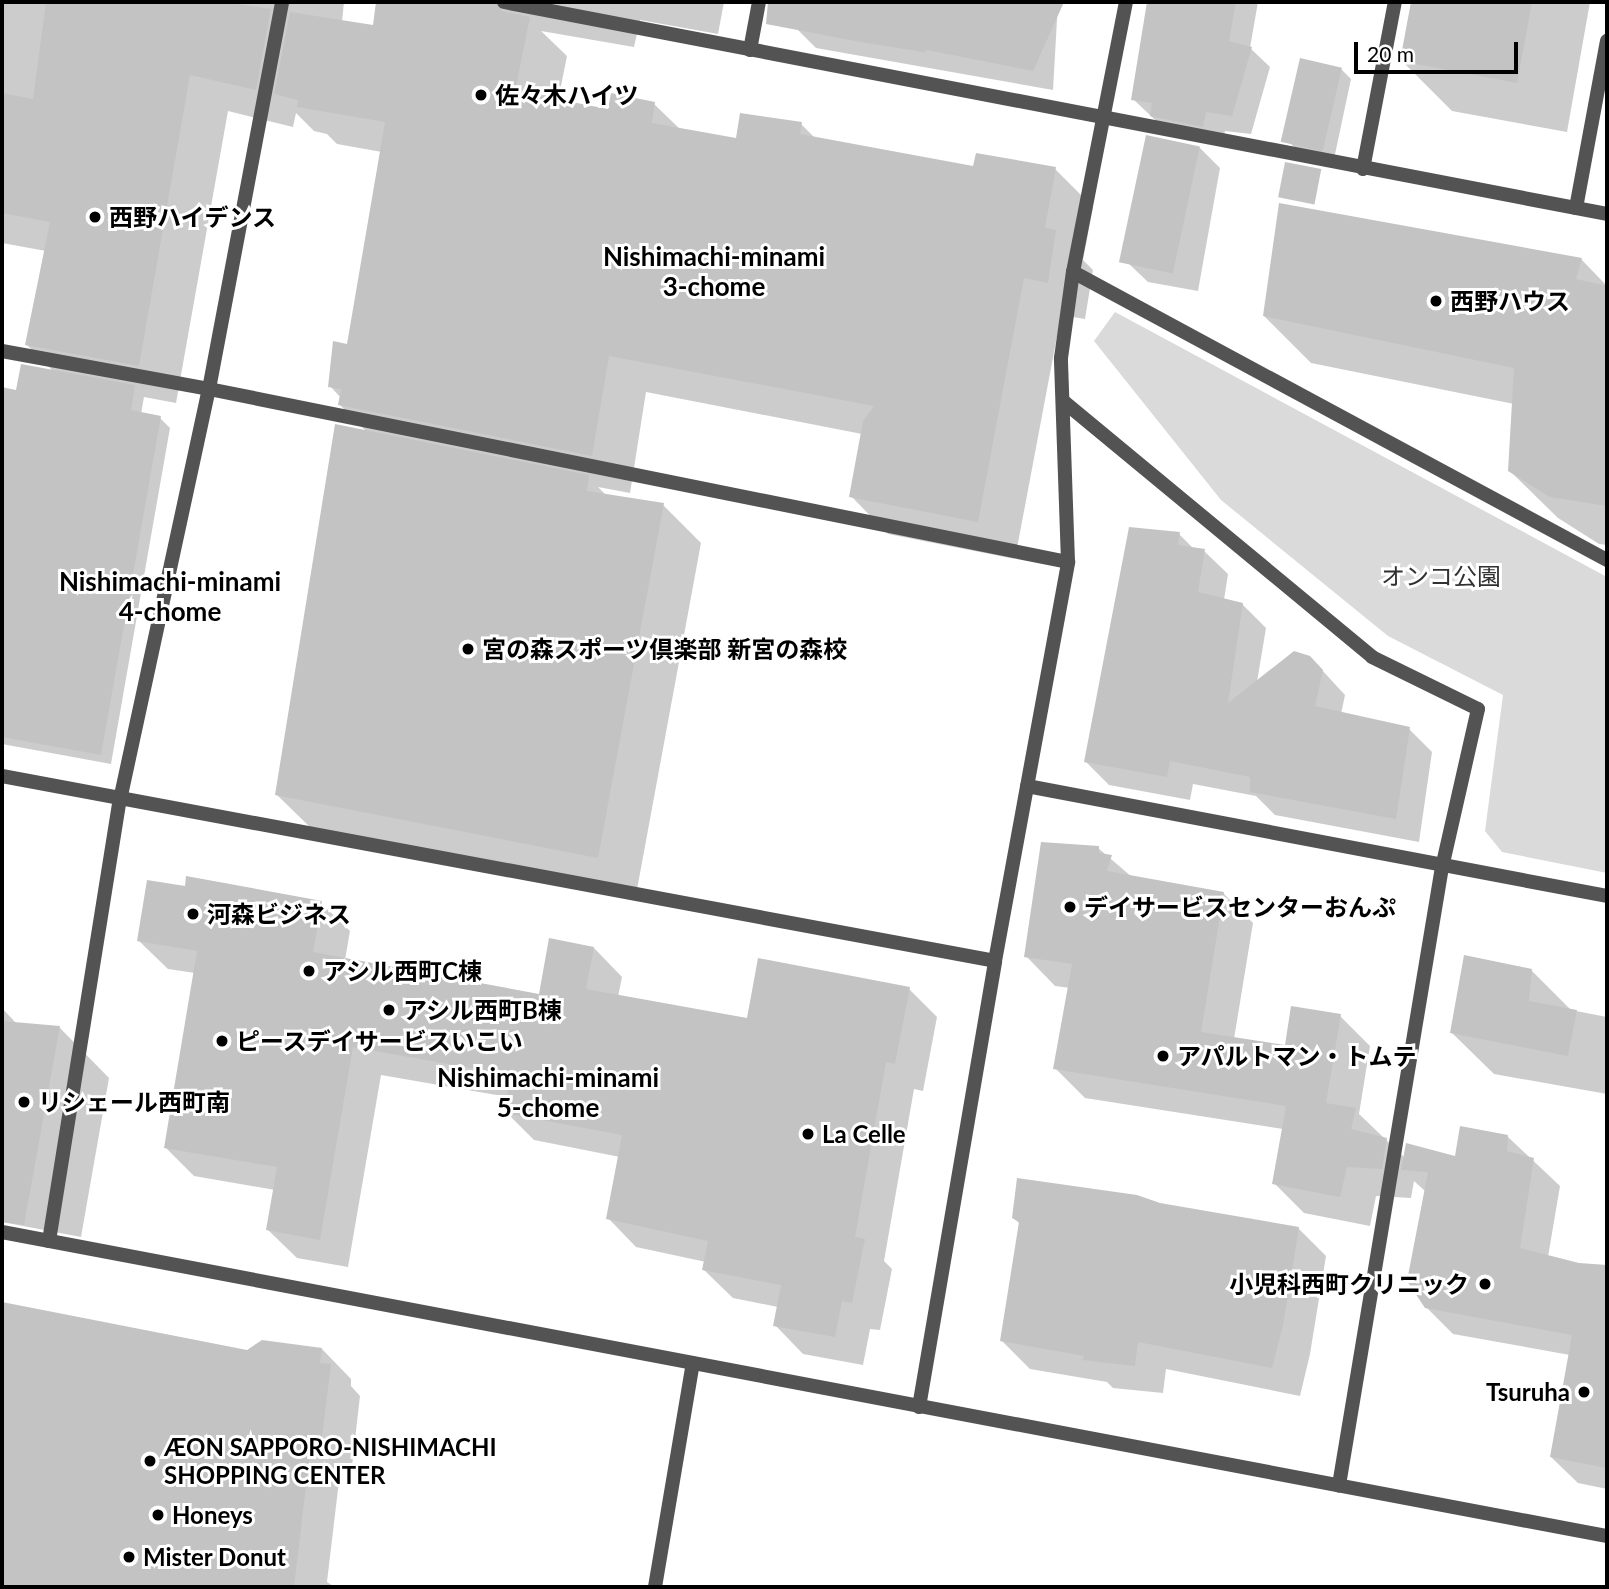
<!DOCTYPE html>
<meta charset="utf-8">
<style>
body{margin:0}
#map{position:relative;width:1609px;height:1589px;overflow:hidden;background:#fff;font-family:Lato,"Noto Sans JP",sans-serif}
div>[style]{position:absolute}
.green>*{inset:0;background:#dadada}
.shadow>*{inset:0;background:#0003}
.building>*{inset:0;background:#c3c3c3;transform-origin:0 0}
.lane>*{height:14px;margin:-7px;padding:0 7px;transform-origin:7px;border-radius:7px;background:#535353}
.street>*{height:14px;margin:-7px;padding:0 7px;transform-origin:7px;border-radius:7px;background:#535353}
.dots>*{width:19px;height:19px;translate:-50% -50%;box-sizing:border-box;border:4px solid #fff;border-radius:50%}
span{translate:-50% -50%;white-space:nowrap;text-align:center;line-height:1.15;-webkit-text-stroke:6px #fff;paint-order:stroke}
.poi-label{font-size:24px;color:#000;font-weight:700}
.left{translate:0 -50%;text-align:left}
.right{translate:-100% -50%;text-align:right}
.park-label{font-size:24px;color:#313131}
.neighbourhood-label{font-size:26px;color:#000;font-weight:700}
.frame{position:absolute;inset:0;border:4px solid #000;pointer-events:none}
.scale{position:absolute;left:1354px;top:42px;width:164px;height:32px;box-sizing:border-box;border:4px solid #000;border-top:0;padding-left:9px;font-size:21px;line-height:24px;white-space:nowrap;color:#000;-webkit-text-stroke:5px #fff;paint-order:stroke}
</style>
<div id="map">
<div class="green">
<div style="clip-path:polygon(1115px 312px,1607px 577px,1607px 873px,1502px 852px,1485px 831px,1503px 695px,1388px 636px,1221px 500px,1094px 341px)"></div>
</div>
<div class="shadow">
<div style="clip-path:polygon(2px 2px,344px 2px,342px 22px,442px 37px,449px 2px,724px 2px,718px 34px,640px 20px,634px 47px,541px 31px,567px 56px,558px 101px,610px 111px,654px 104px,681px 130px,737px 141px,801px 124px,815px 138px,975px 168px,1055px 169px,1093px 207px,1083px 260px,1093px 270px,1085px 319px,1061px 315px,1015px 559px,888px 534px,851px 496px,862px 434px,646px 392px,630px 493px,598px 487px,607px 496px,663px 505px,701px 543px,636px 895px,315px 832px,277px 795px,368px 433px,340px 405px,341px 398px,330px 386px,349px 346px,382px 152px,337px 144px,327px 134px,314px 131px,296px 113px,293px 127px,228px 111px,176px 403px,144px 397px,141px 414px,160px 418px,170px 428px,111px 764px,2px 744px,2px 389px,18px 392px,54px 372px,27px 345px,46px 251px,2px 243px)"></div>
<div style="clip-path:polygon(802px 2px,1058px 2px,1053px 90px,816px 48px,796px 28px)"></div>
<div style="clip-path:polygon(1148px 2px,1258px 2px,1250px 48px,1270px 67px,1251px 134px,1225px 131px,1222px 145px,1171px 135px,1133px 99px)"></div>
<div style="clip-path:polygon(1413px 2px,1590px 2px,1567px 132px,1452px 111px,1402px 61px)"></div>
<div style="clip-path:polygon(1341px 69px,1351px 79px,1334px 159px,1299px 152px,1289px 142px)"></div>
<div style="clip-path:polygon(1199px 147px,1220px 168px,1198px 291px,1148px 282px,1127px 262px)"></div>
<div style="clip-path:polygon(1581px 259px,1607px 286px,1607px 545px,1599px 544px,1558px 518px,1510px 471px,1514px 404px,1311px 363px,1264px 316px)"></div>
<div style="clip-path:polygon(1179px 534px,1194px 549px,1204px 551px,1228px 574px,1224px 600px,1242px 604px,1266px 628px,1257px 682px,1310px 657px,1345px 695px,1341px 714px,1409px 729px,1432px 752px,1419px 842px,1275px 815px,1256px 796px,1193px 784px,1190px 800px,1109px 785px,1085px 761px)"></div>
<div style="clip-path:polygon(1098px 848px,1132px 877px,1223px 893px,1253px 923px,1234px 1039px,1286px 1047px,1340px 1016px,1370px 1046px,1359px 1114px,1405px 1158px,1457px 1158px,1508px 1137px,1560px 1186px,1548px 1257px,1607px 1270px,1607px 1489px,1578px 1483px,1551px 1457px,1570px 1355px,1453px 1334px,1426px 1307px,1426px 1192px,1414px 1181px,1411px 1198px,1376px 1196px,1370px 1226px,1304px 1213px,1274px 1183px,1283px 1129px,1085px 1098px,1055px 1068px,1070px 988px,1055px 986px,1026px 956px)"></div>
<div style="clip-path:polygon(321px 903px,350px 931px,345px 960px,540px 997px,594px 948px,622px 977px,618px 997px,749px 1020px,909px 989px,937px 1017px,923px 1091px,914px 1089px,884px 1261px,892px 1269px,880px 1330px,870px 1329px,863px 1365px,803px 1354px,775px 1325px,778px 1307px,733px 1298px,704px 1270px,706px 1262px,636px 1247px,608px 1218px,620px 1157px,534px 1140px,506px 1112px,508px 1097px,381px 1075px,348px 1267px,297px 1258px,268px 1230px,275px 1190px,194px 1176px,166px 1148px,195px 973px,168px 969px,139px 941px)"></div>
<div style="clip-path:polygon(1531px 970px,1571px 1010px,1607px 1017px,1607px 1094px,1494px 1074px,1452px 1033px)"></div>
<div style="clip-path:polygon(2px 1008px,17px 1024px,60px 1028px,109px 1078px,81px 1237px,2px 1222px)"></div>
<div style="clip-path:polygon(1014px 1218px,1298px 1228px,1326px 1256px,1310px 1354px,1300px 1396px,1166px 1369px,1163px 1393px,1113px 1388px,1107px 1382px,1030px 1369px,1002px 1341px,1020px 1224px)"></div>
<div style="clip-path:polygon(2px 1304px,248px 1352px,322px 1349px,351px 1379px,351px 1386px,360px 1396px,352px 1466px,341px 1464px,327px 1582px,335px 1587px,2px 1587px)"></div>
</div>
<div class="building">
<div style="clip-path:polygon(46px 2px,222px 2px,271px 9px,256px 90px,190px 75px,139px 366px,25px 345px,50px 222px,2px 213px,2px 93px,33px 99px)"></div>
<div style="clip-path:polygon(376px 2px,495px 2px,502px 11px,530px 17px,515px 91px,608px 109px,611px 93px,655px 102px,652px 123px,736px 138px,740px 113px,802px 122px,800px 134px,973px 166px,976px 153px,1056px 167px,1045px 228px,1056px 230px,1048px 283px,1024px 278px,978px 522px,849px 497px,863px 421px,874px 406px,609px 356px,592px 456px,338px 405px,341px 389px,328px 387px,333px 341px,347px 344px,385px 122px,297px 107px,298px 100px,274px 94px,290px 12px,373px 25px)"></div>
<div style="clip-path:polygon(768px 2px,1064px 2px,1033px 71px,927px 50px,924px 52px,866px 43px,766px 24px)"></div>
<div style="clip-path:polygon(1147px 2px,1236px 2px,1229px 41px,1252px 47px,1232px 116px,1206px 112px,1203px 127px,1150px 116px,1152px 103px,1131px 100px)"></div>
<div style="clip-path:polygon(1411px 2px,1532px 2px,1517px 83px,1400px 61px)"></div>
<div style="left:1300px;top:58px;width:43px;height:86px;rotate:13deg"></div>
<div style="left:1146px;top:135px;width:55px;height:130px;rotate:12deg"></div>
<div style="left:1285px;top:162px;width:37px;height:36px;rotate:11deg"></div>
<div style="clip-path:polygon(1279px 203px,1582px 258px,1576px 279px,1607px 286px,1607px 506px,1550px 497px,1508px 471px,1514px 368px,1263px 316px)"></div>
<div style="clip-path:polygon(21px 364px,135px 385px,131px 410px,161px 416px,101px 755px,2px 737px,2px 387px,16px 390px)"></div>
<div style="clip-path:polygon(335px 424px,589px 475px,587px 491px,664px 503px,598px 858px,275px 795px)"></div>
<div style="clip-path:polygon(1129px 527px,1180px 532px,1178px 545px,1205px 549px,1198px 592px,1243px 603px,1228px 703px,1294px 651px,1310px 656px,1323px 670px,1315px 706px,1410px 727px,1396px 819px,1250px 792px,1250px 777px,1170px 761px,1167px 777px,1084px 762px)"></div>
<div style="clip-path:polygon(1041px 842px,1099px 846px,1099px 853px,1112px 855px,1107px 871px,1224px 892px,1201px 1032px,1285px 1045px,1291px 1006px,1341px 1014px,1326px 1103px,1356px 1108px,1351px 1129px,1387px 1138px,1382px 1169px,1347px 1167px,1340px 1197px,1272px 1184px,1286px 1106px,1053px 1069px,1072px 964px,1024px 957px)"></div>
<div style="clip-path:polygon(186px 876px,322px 901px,313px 952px,539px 994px,549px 938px,594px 947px,586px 989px,747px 1018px,758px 958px,910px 987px,895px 1064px,886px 1062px,855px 1237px,865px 1239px,852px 1303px,842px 1301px,835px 1337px,773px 1326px,781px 1285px,702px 1270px,708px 1241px,606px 1219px,622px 1135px,504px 1113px,510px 1075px,353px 1047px,320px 1240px,266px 1230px,277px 1167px,164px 1148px,197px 951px,137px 941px,147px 880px,185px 886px)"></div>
<div style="clip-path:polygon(1464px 955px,1532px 969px,1529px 1001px,1577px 1010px,1568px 1056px,1450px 1033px)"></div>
<div style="clip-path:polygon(2px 1021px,60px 1026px,24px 1225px,2px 1222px)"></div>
<div style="clip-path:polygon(1460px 1126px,1508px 1135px,1507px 1151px,1534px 1158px,1520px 1248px,1579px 1263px,1607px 1265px,1607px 1468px,1550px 1457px,1572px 1335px,1425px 1308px,1407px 1281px,1428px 1172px,1401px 1170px,1406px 1143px,1455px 1156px)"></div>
<div style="clip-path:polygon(1017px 1178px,1137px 1195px,1160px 1203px,1299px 1227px,1283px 1325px,1272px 1368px,1138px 1342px,1135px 1366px,1083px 1360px,1084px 1356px,1000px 1341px,1019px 1222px,1012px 1218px)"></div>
<div style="clip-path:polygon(2px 1302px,247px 1350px,262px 1340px,322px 1348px,320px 1363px,331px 1364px,322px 1437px,312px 1436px,294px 1587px,2px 1587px)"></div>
</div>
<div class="lane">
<div style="left:1363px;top:169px;width:170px;rotate:-79.2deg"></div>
<div style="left:1073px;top:272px;width:607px;rotate:28.34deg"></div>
</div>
<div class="street">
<div style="left:504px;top:2px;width:1123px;rotate:10.88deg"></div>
<div style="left:750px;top:50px;width:49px;rotate:-79.4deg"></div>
<div style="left:1576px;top:208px;width:170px;rotate:-79.5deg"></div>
<div style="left:2px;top:351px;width:210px;rotate:10.4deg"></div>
<div style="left:209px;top:389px;width:876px;rotate:11.39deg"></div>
<div style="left:1063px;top:401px;width:401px;rotate:39.6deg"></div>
<div style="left:1372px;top:657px;width:118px;rotate:26.1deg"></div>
<div style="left:1478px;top:709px;width:162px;rotate:102.8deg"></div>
<div style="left:1442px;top:867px;width:627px;rotate:99.46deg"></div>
<div style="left:2px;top:776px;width:1010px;rotate:10.55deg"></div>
<div style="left:1027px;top:786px;width:590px;rotate:10.74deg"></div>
<div style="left:2px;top:1232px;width:1634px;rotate:10.73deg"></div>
<div style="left:49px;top:1241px;width:447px;rotate:-80.9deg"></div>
<div style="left:120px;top:800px;width:421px;rotate:-77.8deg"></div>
<div style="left:209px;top:389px;width:394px;rotate:-79.3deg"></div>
<div style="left:919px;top:1407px;width:452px;rotate:-80.3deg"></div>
<div style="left:995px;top:961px;width:406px;rotate:-79.6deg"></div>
<div style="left:1068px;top:562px;width:204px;rotate:-92deg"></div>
<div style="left:1061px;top:358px;width:87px;rotate:-82.1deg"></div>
<div style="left:1073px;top:272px;width:275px;rotate:-78.9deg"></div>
<div style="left:655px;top:1587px;width:227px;rotate:-80.4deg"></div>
</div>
<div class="dots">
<div style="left:481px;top:95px;background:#000"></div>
<div style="left:95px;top:217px;background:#000"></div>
<div style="left:1436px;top:301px;background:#000"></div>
<div style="left:468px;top:649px;background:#000"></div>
<div style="left:1070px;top:907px;background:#000"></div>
<div style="left:193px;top:914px;background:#000"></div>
<div style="left:309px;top:971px;background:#000"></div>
<div style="left:389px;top:1010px;background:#000"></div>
<div style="left:222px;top:1041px;background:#000"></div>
<div style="left:1163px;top:1056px;background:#000"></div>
<div style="left:24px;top:1102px;background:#000"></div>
<div style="left:808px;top:1134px;background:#000"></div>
<div style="left:1485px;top:1284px;background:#000"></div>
<div style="left:1584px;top:1392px;background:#000"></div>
<div style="left:150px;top:1461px;background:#000"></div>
<div style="left:158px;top:1515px;background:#000"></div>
<div style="left:129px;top:1557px;background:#000"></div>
</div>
<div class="poi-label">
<span class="left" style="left:495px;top:95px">佐々木ハイツ</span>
<span class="left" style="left:109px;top:217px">西野ハイデンス</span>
<span class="left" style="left:1450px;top:301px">西野ハウス</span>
<span class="left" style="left:482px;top:649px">宮の森スポーツ倶楽部 新宮の森校</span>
<span class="left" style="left:1084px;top:907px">デイサービスセンターおんぷ</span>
<span class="left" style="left:207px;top:914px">河森ビジネス</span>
<span class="left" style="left:323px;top:971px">アシル西町C棟</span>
<span class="left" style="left:403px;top:1010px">アシル西町B棟</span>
<span class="left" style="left:236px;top:1041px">ピースデイサービスいこい</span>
<span class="left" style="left:1177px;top:1056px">アパルトマン・トムテ</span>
<span class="left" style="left:38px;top:1102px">リシェール西町南</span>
<span class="left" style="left:822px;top:1134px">La Celle</span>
<span class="right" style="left:1469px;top:1284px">小児科西町クリニック</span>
<span class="right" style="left:1570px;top:1392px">Tsuruha</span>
<span class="left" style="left:164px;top:1461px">ÆON SAPPORO-NISHIMACHI<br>SHOPPING CENTER</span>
<span class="left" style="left:172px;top:1515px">Honeys</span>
<span class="left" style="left:143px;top:1557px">Mister Donut</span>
</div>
<div class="park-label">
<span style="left:1441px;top:576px">オンコ公園</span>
</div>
<div class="neighbourhood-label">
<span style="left:714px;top:272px">Nishimachi-minami<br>3-chome</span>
<span style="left:170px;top:597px">Nishimachi-minami<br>4-chome</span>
<span style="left:548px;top:1093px">Nishimachi-minami<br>5-chome</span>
</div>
<div class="frame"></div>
<div class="scale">20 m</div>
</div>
